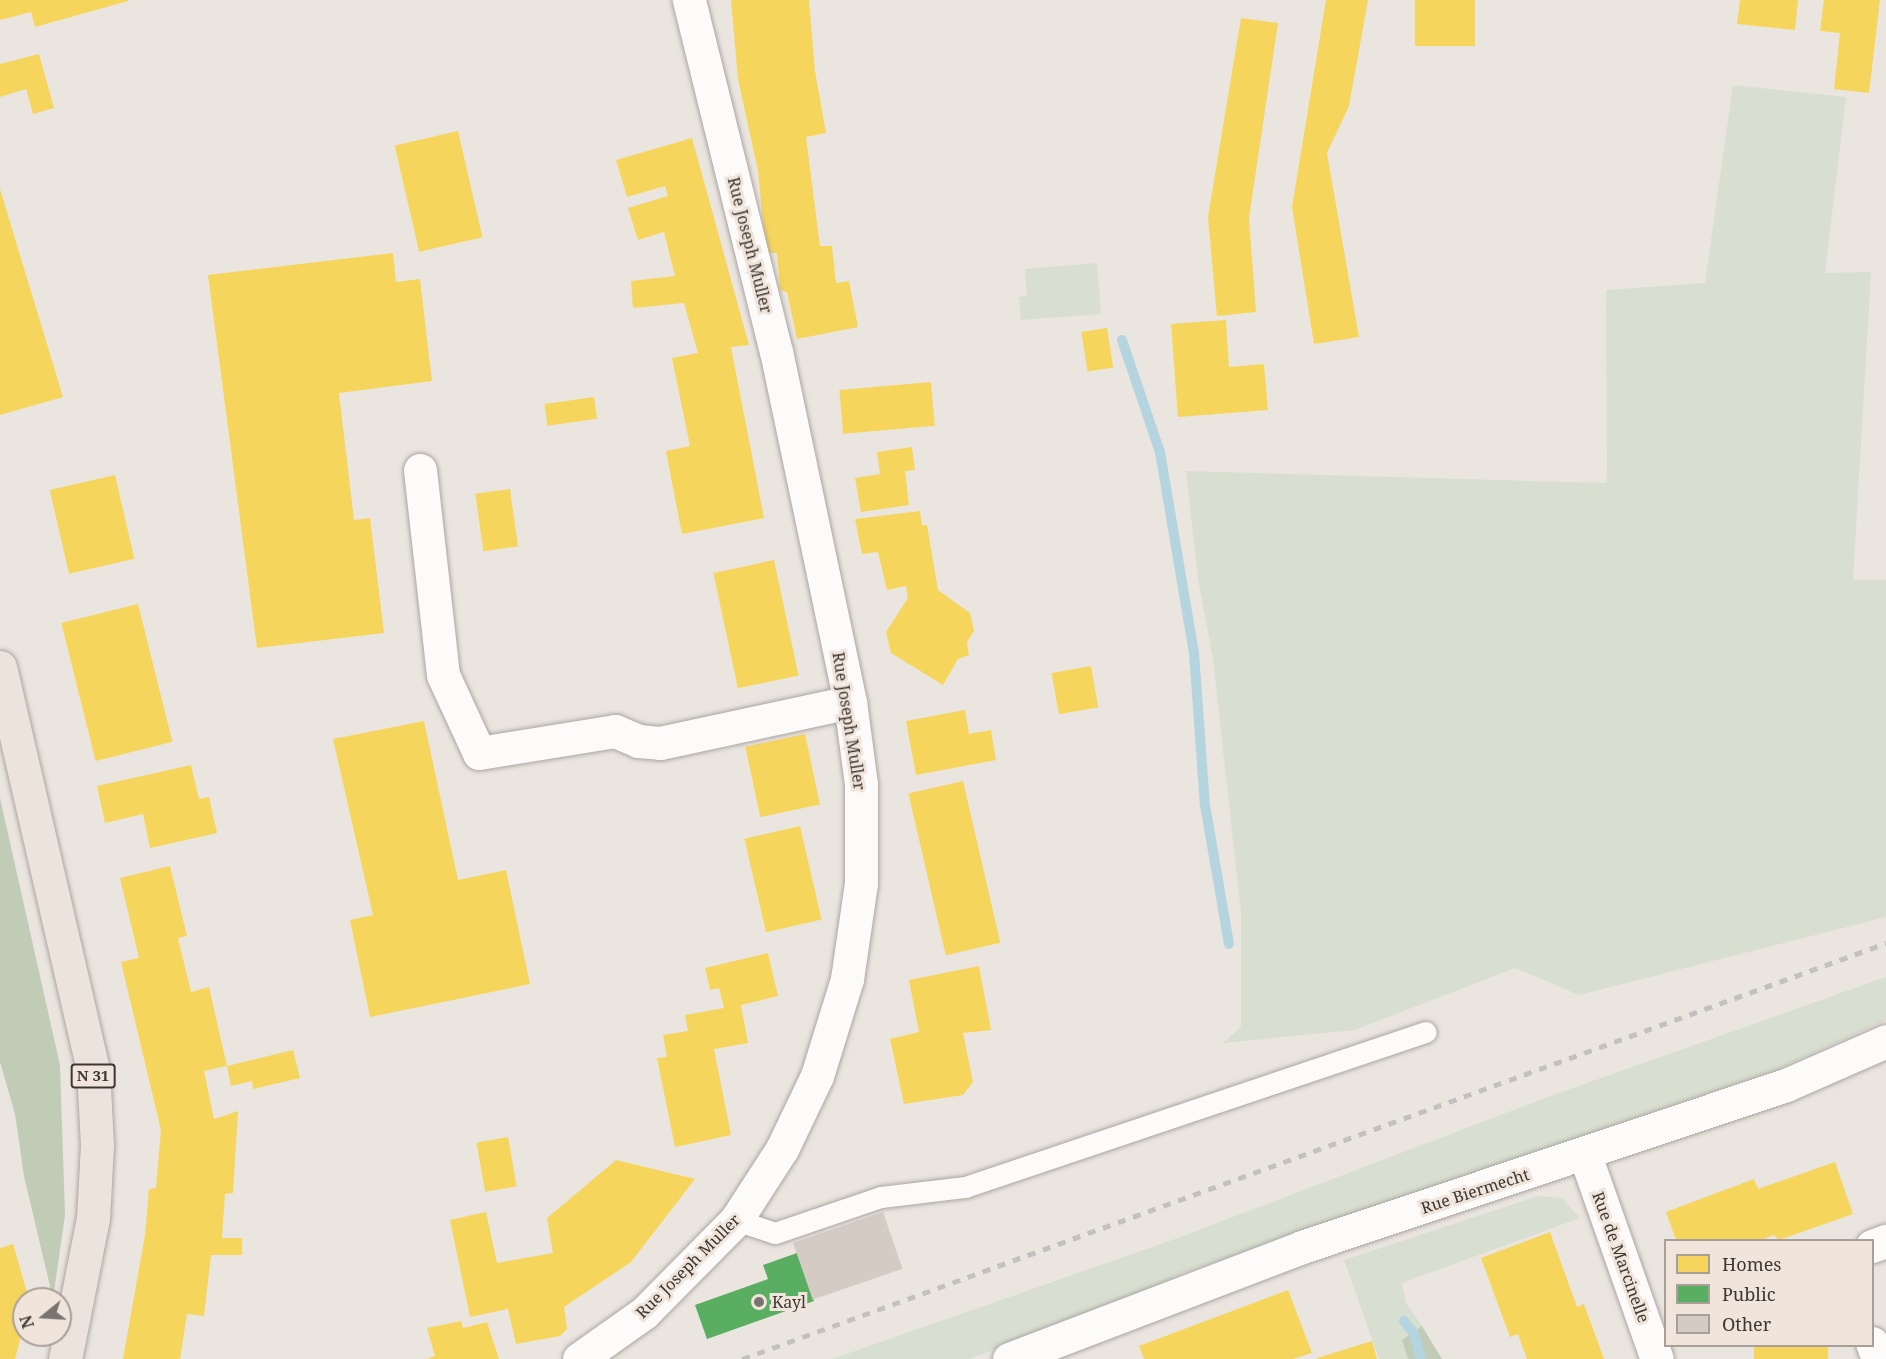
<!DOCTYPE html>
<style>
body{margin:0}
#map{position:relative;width:1886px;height:1359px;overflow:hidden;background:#ebe5e0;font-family:"Noto Serif",serif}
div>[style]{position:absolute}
.green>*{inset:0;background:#d8dfd0}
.forest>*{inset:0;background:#c0ccb6}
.homes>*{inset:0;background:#f6d55c;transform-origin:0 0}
.public>*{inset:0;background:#5aae61}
.stream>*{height:10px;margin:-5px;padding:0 5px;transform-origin:5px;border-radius:5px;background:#b4d4e0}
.building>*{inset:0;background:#d4ccc4;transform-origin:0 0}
.roads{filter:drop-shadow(0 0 2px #aba6a2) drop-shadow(0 0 2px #aba6a2)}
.service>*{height:21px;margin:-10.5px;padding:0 10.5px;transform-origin:10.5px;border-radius:10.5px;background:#fcfbfa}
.minor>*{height:33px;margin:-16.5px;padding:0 16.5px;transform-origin:16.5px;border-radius:16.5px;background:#fcfbfa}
.primary>*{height:33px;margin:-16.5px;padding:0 16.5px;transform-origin:16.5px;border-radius:16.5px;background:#ece3dc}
.rail>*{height:4.5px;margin-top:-2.25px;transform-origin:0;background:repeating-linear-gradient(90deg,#c3c1c0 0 8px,transparent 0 16px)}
.dots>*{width:16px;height:16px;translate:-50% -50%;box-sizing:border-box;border:3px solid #f0e4db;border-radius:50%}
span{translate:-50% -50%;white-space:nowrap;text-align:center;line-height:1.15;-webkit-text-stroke:6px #f0e4db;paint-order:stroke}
.shield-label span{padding:2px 4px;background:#f0e4db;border:2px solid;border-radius:4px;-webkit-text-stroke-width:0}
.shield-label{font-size:15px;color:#3c3734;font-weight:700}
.street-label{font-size:16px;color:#3c3734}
.poi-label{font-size:16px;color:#3c3734}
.left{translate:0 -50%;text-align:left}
.legend{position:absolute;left:1664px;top:1239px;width:210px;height:108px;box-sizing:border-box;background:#f0e4db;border:2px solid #a89f98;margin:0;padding:8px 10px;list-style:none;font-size:18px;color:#3c3734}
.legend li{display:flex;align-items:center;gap:12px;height:30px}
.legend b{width:30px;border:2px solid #a89f98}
.north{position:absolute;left:12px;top:1287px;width:60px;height:60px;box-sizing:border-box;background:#f0e4db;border:2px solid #a89f98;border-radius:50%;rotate:252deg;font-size:16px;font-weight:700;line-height:24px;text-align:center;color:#3c3734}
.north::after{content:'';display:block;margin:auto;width:21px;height:27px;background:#797470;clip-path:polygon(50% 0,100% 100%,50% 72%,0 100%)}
</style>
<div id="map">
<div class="green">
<div style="clip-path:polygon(1733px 85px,1846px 97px,1825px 273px,1871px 272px,1853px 580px,1886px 580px,1886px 917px,1579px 995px,1515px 968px,1355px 1030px,1223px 1043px,1241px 1027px,1241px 913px,1213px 659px,1198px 579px,1186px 471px,1607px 483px,1606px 290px,1705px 283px)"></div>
<div style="clip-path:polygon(1097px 263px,1101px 314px,1021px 320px,1019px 297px,1027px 296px,1025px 269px)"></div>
<div style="clip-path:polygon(1886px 977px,1886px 1020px,1776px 1070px,1176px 1275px,1139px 1296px,969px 1359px,832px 1359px,1175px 1239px,1545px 1098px)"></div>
<div style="clip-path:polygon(1538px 1196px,1562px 1198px,1580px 1218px,1402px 1283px,1406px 1303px,1422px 1326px,1402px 1340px,1408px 1359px,1379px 1359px,1344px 1260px)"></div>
</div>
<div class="forest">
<div style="clip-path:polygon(0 798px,60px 1065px,65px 1215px,53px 1299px,24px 1176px,15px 1114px,0 1062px)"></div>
<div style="clip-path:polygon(1422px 1326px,1442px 1359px,1408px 1359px,1402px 1340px)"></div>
</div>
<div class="homes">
<div style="clip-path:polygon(0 0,128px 0,128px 1px,35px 27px,31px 12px,0 20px)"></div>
<div style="clip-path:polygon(731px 0,809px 0,815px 71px,826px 133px,806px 137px,820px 246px,832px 246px,836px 283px,849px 281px,858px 327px,797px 339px,787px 292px,780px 290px,777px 253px,766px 253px,758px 171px,738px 79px)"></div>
<div style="clip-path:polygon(1326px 0,1368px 0,1349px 106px,1327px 153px,1359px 337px,1314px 344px,1292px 207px)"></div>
<div style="left:1415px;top:0;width:60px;height:46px"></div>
<div style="clip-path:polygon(1740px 0,1798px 0,1795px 30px,1737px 24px)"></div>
<div style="clip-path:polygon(1824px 0,1880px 0,1869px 93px,1834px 89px,1840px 33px,1820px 31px)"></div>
<div style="clip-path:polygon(1241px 18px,1278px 23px,1249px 218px,1256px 312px,1217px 316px,1208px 217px)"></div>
<div style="clip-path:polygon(39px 54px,54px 108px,33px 114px,26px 89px,0 97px,0 64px)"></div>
<div style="left:458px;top:131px;width:109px;height:65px;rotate:77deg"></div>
<div style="clip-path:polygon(692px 138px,749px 345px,731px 347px,764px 518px,682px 534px,666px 451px,690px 446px,672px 358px,698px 353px,684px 303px,633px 308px,631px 281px,675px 276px,664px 232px,638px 240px,628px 208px,668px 196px,665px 186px,627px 197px,616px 160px)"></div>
<div style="clip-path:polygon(0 189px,63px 397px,0 415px)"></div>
<div style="clip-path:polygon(393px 253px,396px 282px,420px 279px,432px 381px,339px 393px,354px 520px,370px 518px,384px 633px,257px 648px,208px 275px)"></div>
<div style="clip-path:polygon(1226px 320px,1229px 367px,1264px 364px,1268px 410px,1178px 417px,1171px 324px)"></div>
<div style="left:1107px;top:328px;width:40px;height:26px;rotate:81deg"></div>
<div style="left:931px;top:382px;width:44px;height:92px;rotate:85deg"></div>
<div style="left:594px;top:397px;width:22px;height:50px;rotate:82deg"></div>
<div style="clip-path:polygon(912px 447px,915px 470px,905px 471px,909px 505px,861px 512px,855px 478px,880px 474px,877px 452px)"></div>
<div style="left:115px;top:475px;width:86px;height:67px;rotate:77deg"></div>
<div style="left:510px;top:489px;width:58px;height:35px;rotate:82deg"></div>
<div style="clip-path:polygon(920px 511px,922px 525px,927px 525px,938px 590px,970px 613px,974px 631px,967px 642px,969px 655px,958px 659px,943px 685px,891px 653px,886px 632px,908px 598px,906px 586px,887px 590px,878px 552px,862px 554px,855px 519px)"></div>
<div style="left:774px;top:560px;width:118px;height:62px;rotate:78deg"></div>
<div style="left:138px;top:604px;width:142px;height:79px;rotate:76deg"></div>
<div style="left:1091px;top:666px;width:42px;height:40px;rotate:80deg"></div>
<div style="clip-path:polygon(965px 710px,969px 734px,991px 730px,996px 760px,916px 775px,906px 721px)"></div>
<div style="clip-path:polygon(424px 721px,458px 880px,506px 870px,530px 984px,370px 1017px,350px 920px,373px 915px,333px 739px)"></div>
<div style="left:805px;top:734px;width:72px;height:61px;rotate:78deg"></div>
<div style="clip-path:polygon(191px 765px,199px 799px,209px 797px,217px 833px,150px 848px,143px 814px,105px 823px,97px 786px)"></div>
<div style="left:963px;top:781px;width:166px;height:56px;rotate:77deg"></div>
<div style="left:800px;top:826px;width:96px;height:57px;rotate:77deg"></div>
<div style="clip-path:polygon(170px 866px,187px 936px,178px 938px,191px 992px,209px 987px,227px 1066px,204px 1071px,214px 1119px,238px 1111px,233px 1193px,225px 1194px,222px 1238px,242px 1238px,242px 1255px,211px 1255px,204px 1316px,187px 1314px,180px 1359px,123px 1359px,145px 1235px,149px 1189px,156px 1188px,161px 1130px,121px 962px,139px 958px,120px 878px)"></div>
<div style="clip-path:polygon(768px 953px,778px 996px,741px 1005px,748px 1043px,714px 1049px,731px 1135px,675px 1147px,657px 1058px,667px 1057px,663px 1035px,688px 1031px,685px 1015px,724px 1008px,719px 988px,710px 990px,705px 968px)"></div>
<div style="clip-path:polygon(979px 966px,991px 1030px,963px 1033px,973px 1082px,963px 1095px,904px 1104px,890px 1039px,919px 1032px,909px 980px)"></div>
<div style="clip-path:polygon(293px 1050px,300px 1078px,253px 1089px,252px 1081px,231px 1086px,227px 1066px)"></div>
<div style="left:508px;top:1137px;width:50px;height:32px;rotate:80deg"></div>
<div style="clip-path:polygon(616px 1160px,695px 1179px,631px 1262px,564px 1307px,567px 1329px,560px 1336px,516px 1344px,508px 1309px,470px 1317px,450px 1220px,486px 1212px,497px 1263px,553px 1253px,547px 1218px)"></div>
<div style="clip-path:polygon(1835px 1162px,1853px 1214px,1779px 1240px,1774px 1235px,1761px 1240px,1676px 1240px,1666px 1212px,1754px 1179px,1758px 1189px)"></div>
<div style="clip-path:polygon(1550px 1232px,1577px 1307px,1584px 1304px,1604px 1359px,1527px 1359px,1518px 1334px,1510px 1337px,1481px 1258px)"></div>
<div style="clip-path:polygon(13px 1244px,29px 1299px,24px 1299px,24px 1325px,15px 1359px,0 1359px,0 1248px)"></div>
<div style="clip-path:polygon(1288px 1290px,1312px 1353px,1293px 1359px,1144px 1359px,1139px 1346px)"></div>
<div style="clip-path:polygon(461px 1321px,463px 1328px,487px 1322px,499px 1359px,427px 1359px,435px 1356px,427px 1328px)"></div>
<div style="clip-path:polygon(1372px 1341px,1377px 1359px,1317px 1359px,1317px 1358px)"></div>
<div style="left:1754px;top:1346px;width:74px;height:14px"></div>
</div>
<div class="public">
<div style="clip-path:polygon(797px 1253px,814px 1301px,707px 1339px,695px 1305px,768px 1279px,763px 1265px)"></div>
</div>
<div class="stream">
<div style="left:1122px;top:340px;width:118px;rotate:71.3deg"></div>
<div style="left:1160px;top:452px;width:204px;rotate:80.4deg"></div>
<div style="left:1194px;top:653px;width:152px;rotate:85.9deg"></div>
<div style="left:1205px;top:805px;width:141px;rotate:80.2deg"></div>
<div style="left:1404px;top:1321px;width:16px;rotate:52deg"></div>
<div style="left:1414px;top:1334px;width:26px;rotate:74deg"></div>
</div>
<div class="building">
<div style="left:883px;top:1212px;width:60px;height:95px;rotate:71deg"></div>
</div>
<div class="roads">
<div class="service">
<div style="left:736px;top:1220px;width:41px;rotate:18.4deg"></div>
<div style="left:775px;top:1233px;width:112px;rotate:-18.8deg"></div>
<div style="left:881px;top:1197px;width:85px;rotate:-6.8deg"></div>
<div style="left:965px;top:1187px;width:486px;rotate:-18.6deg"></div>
</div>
<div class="minor">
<div style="left:420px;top:470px;width:206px;rotate:83.6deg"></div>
<div style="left:443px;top:675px;width:86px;rotate:65.2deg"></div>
<div style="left:479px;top:753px;width:138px;rotate:-9.2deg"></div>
<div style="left:615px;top:731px;width:25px;rotate:23deg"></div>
<div style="left:638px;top:741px;width:22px;rotate:5deg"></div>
<div style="left:660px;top:743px;width:194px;rotate:-12.2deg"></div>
<div style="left:1585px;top:1155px;width:216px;rotate:70.6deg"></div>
<div style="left:1872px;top:1246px;width:15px;rotate:-20deg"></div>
<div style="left:1872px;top:1343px;width:17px;rotate:69deg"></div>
<div style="left:579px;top:1359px;width:80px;rotate:-35.3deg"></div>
<div style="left:644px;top:1313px;width:131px;rotate:-45.3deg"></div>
<div style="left:736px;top:1220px;width:85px;rotate:-57.1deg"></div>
<div style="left:782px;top:1149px;width:81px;rotate:-64.4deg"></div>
<div style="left:817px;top:1076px;width:102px;rotate:-72.8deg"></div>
<div style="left:847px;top:979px;width:97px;rotate:-81.7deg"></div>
<div style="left:861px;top:883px;width:99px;rotate:-90deg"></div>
<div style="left:861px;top:784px;width:83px;rotate:-97.6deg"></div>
<div style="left:850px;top:702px;width:358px;rotate:-101.9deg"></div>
<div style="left:776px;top:352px;width:363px;rotate:-103.9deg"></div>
<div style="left:1009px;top:1359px;width:314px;rotate:-20.9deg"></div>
<div style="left:1302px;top:1247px;width:510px;rotate:-18.51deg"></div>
<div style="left:1786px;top:1085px;width:109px;rotate:-23.7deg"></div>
</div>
<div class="primary">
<div style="left:0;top:667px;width:413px;rotate:77deg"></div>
<div style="left:93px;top:1069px;width:76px;rotate:87deg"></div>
<div style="left:97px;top:1145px;width:73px;rotate:93.1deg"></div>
<div style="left:93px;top:1218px;width:144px;rotate:101.2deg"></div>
</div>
</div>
<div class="rail">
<div style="left:742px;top:1359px;width:1217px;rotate:-19.98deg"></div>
</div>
<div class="dots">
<div style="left:759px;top:1302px;background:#797470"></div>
</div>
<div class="shield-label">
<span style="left:93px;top:1076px">N 31</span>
</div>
<div class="street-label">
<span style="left:750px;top:245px;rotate:76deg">Rue Joseph Muller</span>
<span style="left:849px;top:721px;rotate:81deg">Rue Joseph Muller</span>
<span style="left:1475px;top:1191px;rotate:-18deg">Rue Biermecht</span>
<span style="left:1621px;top:1257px;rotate:70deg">Rue de Marcinelle</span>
<span style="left:688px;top:1266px;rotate:-45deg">Rue Joseph Muller</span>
</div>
<div class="poi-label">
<span class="left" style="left:772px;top:1302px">Kayl</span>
</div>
<ul class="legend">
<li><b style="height:16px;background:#f6d55c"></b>Homes</li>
<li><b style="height:16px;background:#5aae61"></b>Public</li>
<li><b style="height:16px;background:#d4ccc4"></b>Other</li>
</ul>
<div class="north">N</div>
</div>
